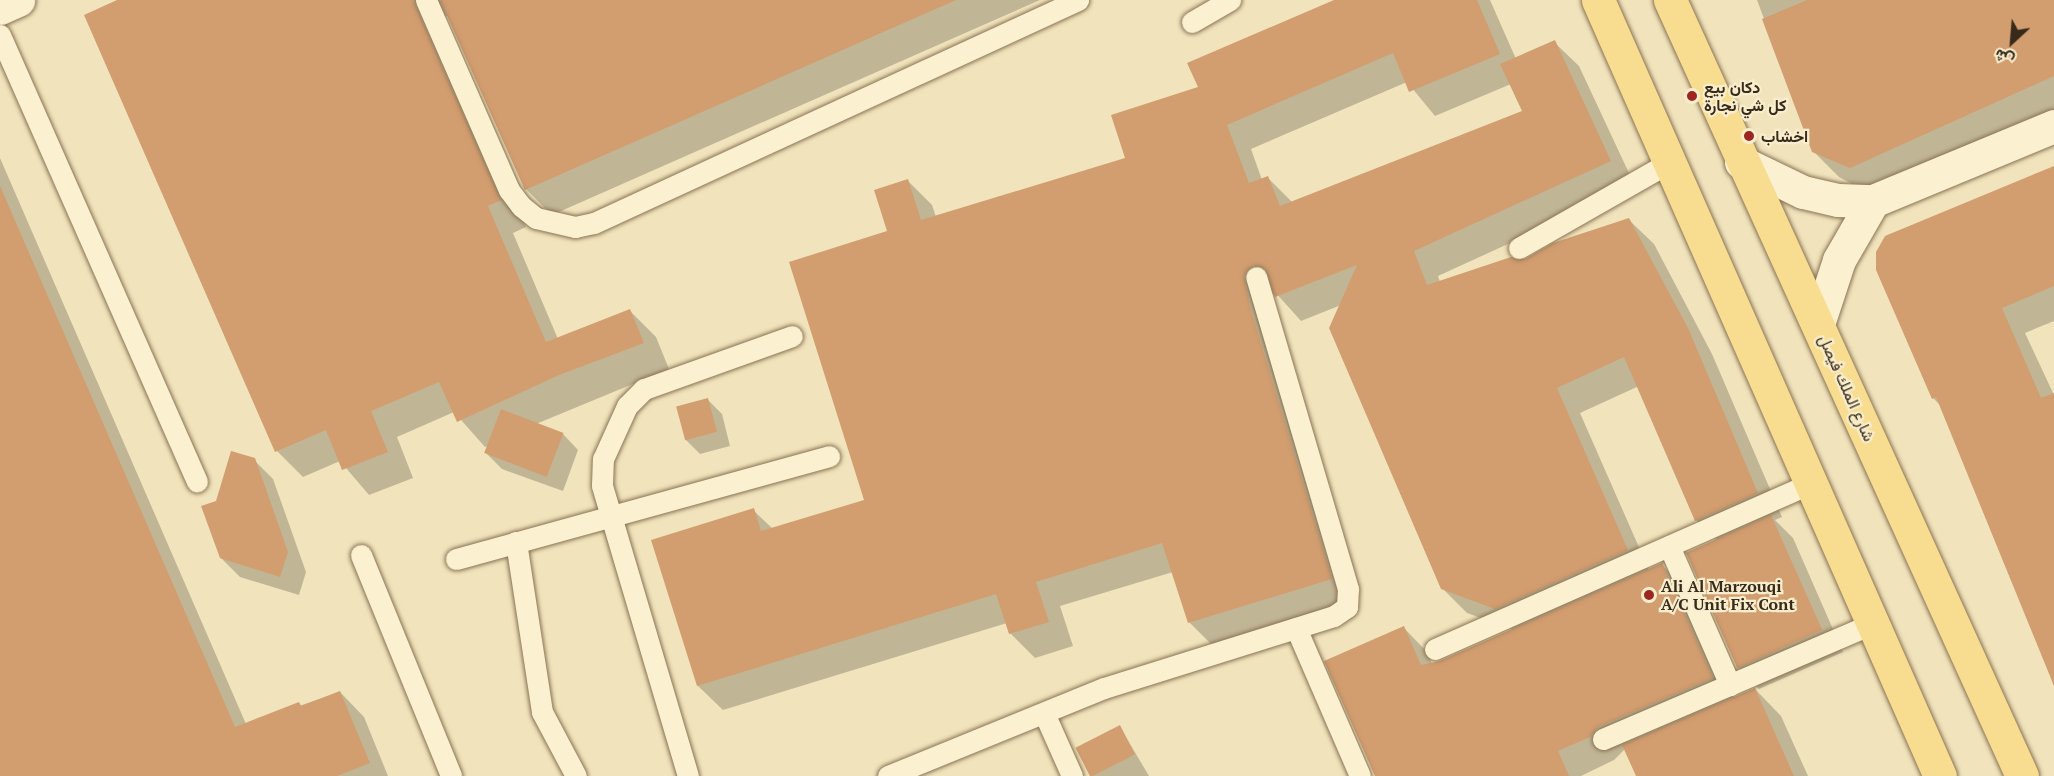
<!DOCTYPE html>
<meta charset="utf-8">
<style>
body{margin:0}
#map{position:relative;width:2054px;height:776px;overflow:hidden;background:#f1e4bc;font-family:"PT Serif",Vazirmatn,serif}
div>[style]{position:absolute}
.shadow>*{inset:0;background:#0003}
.building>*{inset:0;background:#d29d6f;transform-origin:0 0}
.roads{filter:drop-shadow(0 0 2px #897354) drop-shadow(0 0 2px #897354)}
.service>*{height:21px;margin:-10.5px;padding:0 10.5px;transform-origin:10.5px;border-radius:10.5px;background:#fbf0cf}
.minor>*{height:33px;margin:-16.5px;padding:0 16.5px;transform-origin:16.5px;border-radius:16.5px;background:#fbf0cf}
.primary>*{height:33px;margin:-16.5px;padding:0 16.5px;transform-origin:16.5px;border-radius:16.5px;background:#f8dd90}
.dots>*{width:16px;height:16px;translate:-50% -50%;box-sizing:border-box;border:3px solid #f8edcc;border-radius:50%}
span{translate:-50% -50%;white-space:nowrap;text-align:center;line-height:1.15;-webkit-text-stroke:4.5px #f8edcc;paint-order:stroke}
.poi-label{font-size:16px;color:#372a1a;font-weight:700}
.left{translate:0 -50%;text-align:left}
.street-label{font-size:16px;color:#372a1a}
.north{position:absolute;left:1982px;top:12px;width:60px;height:60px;-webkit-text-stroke:4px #f8edcc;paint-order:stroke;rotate:206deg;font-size:16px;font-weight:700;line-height:24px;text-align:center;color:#372a1a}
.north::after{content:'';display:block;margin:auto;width:21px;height:27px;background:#372a1a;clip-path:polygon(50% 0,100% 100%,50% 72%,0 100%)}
</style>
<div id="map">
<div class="shadow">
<div style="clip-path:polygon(120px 0,1040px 0,552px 215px,526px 189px,449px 15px,442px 18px,440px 32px,526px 227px,513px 233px,558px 339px,630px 311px,656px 337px,669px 369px,536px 424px,563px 434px,578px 450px,563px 491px,502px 469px,486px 453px,489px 445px,485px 447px,454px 412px,397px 437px,413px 478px,369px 495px,340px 461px,303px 477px,277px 451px)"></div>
<div style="clip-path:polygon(evenodd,1337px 0,1490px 0,1516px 59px,1554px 42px,1579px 66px,1635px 186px,1438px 276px,1440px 282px,1525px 261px,1629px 220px,1654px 244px,1712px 354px,1782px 517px,1775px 520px,1793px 538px,1843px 652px,1759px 689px,1738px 667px,1717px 540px,1696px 520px,1639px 386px,1580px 413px,1649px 570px,1662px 565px,1686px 588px,1734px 698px,1755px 689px,1781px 716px,1808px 776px,1637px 776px,1625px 749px,1614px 760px,1581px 776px,1377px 776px,1404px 628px,1427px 652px,1432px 664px,1514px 630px,1467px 613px,1442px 588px,1341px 305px,1301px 321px,1275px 292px,1267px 300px,1355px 603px,1214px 647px,1189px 622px,1173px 572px,1060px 606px,1073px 646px,1035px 658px,1010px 633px,1007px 623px,723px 710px,698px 686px,653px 541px,753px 510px,773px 529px,866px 501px,889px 232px,908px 181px,932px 205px,936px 217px,1127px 159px,1200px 88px,1337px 0,1407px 82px,1435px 116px,1511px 84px,1524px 112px,1293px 203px,1268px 178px,1262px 180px,1251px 149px,1407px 82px)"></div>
<div style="clip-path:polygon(1757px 0,2054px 0,2054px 113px,1877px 193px,1858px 187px,1839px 177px,1813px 151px)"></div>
<div style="clip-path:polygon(0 158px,246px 724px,340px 692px,364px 717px,388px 776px,0 776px)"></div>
<div style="clip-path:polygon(2054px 166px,2054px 321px,2025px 333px,2054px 395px,2054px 682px,1942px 407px,1933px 398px)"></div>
<div style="clip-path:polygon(708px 400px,722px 414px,730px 446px,700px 454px,686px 440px)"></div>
<div style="clip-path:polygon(254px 460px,273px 479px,306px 572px,299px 595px,240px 577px,221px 558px)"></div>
<div style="clip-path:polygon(1120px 727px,1149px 776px,1091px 776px,1078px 750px)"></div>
</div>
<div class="building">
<div style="clip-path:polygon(117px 0,413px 0,501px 200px,488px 206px,546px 342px,630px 309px,644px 343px,559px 375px,457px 422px,439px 382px,371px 411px,388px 452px,342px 470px,326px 430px,275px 452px,84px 15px)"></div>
<div style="clip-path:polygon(440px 0,956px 0,525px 190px)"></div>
<div style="clip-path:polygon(1334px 0,1477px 0,1500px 54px,1409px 92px,1393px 53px,1227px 125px,1249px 183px,1268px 176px,1280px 206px,1522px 111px,1500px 64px,1555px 40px,1611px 161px,1414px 251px,1427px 285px,1511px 257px,1525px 259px,1553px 243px,1629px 218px,1688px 328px,1758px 493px,1695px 521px,1624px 357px,1557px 388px,1628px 550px,1495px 609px,1441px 589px,1329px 328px,1357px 265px,1275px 297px,1265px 268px,1253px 265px,1244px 275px,1250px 307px,1332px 579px,1188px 623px,1162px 543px,1036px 582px,1049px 622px,1009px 634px,996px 594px,697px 686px,651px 540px,754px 508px,761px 531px,864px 500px,789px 262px,887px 231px,874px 190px,908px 179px,921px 220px,1125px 158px,1111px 115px,1198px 87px,1187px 63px)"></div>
<div style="clip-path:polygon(1807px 0,2054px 0,2054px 76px,1850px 168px,1812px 152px,1762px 19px)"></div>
<div style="clip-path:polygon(2054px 166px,2054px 286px,2002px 308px,2041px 398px,2054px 393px,2054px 686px,1936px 397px,1932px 399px,1876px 270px,1876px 252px,1885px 236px)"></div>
<div style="clip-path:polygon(0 186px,235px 727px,299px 702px,301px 706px,340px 691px,370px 763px,337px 776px,0 776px)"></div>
<div style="left:708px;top:398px;width:35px;height:33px;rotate:75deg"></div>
<div style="left:501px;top:409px;width:67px;height:47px;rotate:21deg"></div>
<div style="clip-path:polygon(231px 451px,255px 458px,288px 552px,280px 577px,220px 558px,201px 506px,216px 501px)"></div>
<div style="left:1771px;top:515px;width:126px;height:93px;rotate:66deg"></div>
<div style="clip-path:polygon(1662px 563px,1713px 678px,1598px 727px,1590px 737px,1558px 751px,1569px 776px,1375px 776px,1324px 661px,1404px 626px,1421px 665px,1440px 661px)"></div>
<div style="clip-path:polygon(1755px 688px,1794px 776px,1636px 776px,1622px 745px)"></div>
<div style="left:1120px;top:725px;width:33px;height:50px;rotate:63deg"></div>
</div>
<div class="roads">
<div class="service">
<div style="left:426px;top:0;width:207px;rotate:66.4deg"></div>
<div style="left:509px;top:190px;width:20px;rotate:53deg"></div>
<div style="left:521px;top:206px;width:19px;rotate:39deg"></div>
<div style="left:536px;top:218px;width:40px;rotate:13deg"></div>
<div style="left:575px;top:227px;width:19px;rotate:-12deg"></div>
<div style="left:594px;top:223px;width:533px;rotate:-24.74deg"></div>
<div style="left:1192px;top:22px;width:44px;rotate:-30.1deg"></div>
<div style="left:0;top:35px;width:488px;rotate:66.2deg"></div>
<div style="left:1519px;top:248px;width:174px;rotate:-29.7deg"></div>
<div style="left:516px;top:542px;width:172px;rotate:81.3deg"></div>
<div style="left:542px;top:712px;width:72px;rotate:62deg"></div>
<div style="left:1669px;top:546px;width:152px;rotate:66.3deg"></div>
<div style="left:361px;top:555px;width:239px;rotate:67.8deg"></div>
<div style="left:456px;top:559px;width:387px;rotate:-15.4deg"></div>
<div style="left:1296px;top:628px;width:161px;rotate:66.6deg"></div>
<div style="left:1435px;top:649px;width:412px;rotate:-23.8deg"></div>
<div style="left:1044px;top:713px;width:69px;rotate:66deg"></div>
<div style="left:1603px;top:739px;width:295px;rotate:-23.2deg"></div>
<div style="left:688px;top:776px;width:303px;rotate:-106.5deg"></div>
<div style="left:602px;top:485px;width:26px;rotate:-88deg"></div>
<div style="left:603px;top:459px;width:58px;rotate:-65.6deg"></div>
<div style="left:627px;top:406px;width:24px;rotate:-45deg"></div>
<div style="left:644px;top:389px;width:157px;rotate:-19.7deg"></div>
<div style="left:888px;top:776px;width:233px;rotate:-22.2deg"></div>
<div style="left:1104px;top:688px;width:241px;rotate:-17.4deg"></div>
<div style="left:1334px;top:616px;width:16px;rotate:-35deg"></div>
<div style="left:1347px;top:607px;width:18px;rotate:-87deg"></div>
<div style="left:1348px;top:589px;width:325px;rotate:-106.4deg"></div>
</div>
<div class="minor">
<div style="left:0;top:8px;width:20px;rotate:-24deg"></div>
<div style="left:1741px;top:162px;width:69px;rotate:25.8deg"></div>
<div style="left:1803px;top:192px;width:36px;rotate:13deg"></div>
<div style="left:1838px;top:200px;width:35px;rotate:2deg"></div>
<div style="left:1873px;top:201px;width:196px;rotate:-22.5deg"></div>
<div style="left:1818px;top:324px;width:67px;rotate:-71.8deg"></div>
<div style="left:1839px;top:260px;width:68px;rotate:-60deg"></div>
</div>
<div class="primary">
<div style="left:1598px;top:0;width:848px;rotate:66.22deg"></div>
<div style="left:1670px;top:0;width:852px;rotate:65.6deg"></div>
</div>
</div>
<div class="dots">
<div style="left:1692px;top:96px;background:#9d2620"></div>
<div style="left:1749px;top:136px;background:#9d2620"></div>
<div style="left:1649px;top:595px;background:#9d2620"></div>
</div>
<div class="poi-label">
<span class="left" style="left:1704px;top:96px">دكان بيع<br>كل شي نجارة</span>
<span class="left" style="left:1761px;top:136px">اخشاب</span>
<span class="left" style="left:1661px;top:595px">Ali Al Marzouqi<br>A/C Unit Fix Cont</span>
</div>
<div class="street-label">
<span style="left:1847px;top:388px;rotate:66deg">شارع الملك فيصل</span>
</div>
<div class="north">ش</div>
</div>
